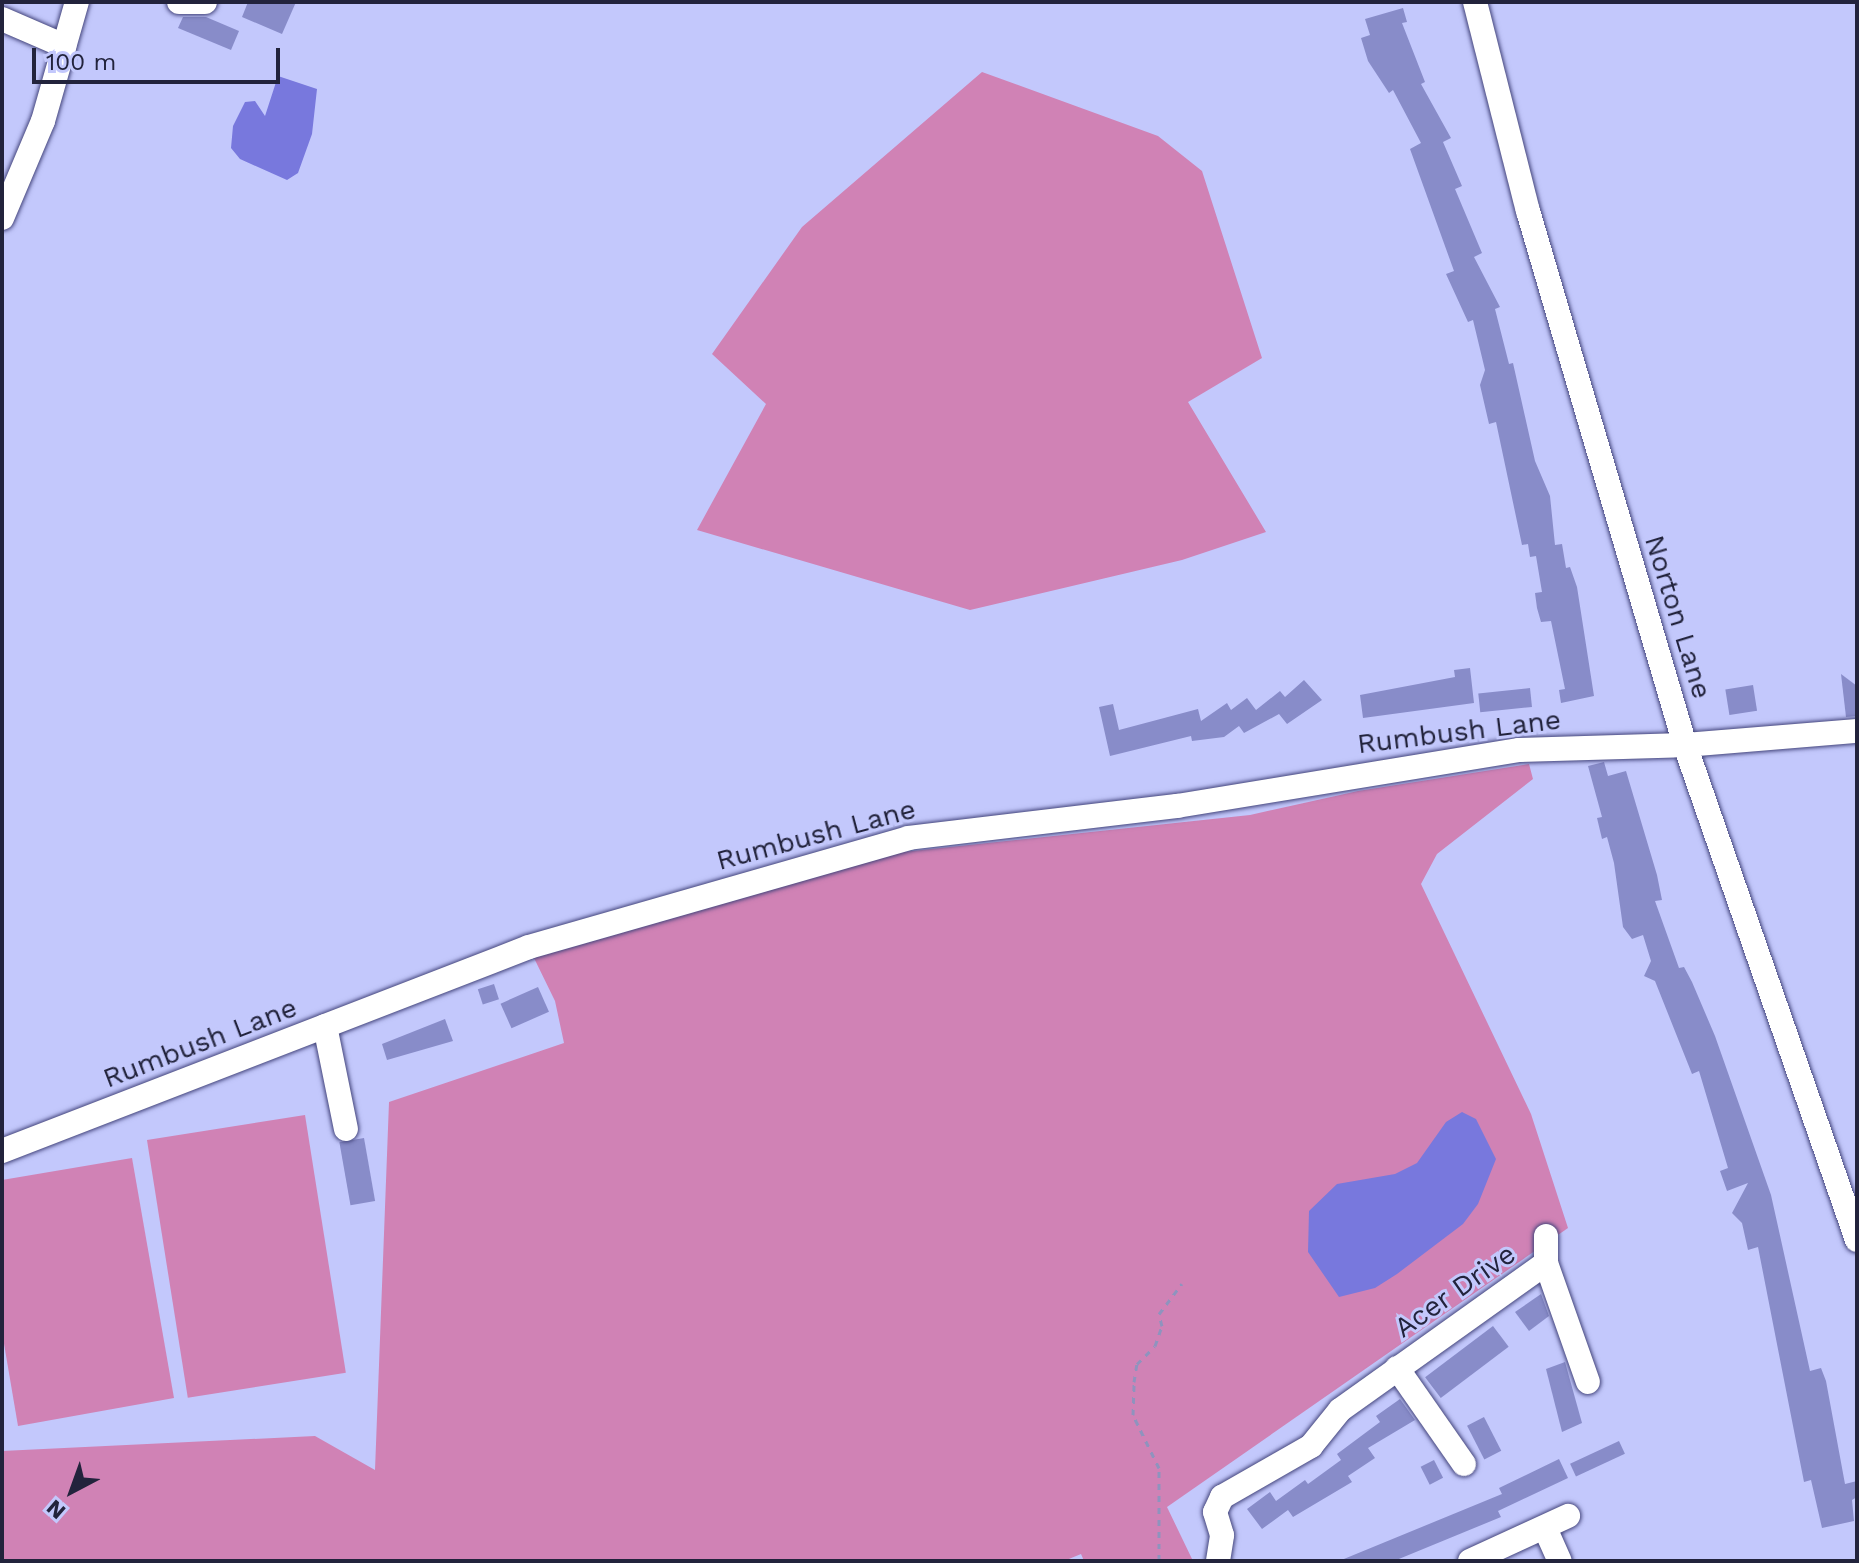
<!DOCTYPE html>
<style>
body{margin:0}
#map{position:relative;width:1859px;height:1563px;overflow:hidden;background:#c3c8fc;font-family:"Work Sans",sans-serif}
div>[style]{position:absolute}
.green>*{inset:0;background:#d082b5;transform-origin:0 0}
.water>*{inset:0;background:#7878dd}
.building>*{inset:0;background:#888cc9;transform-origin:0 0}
.path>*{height:3px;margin-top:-1.5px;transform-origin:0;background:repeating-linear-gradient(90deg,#8f93be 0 6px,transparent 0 12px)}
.roads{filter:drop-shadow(0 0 2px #44457c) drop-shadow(0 0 2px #44457c)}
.minor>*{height:24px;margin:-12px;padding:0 12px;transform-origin:12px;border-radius:12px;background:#fff}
span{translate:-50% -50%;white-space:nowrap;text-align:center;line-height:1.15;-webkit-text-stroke:6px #c3c8fc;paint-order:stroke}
.street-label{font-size:28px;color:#22233c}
.frame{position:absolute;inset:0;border:4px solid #22233c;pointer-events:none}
.north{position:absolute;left:32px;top:1451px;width:80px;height:80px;-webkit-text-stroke:6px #c3c8fc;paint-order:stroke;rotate:221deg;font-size:22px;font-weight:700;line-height:32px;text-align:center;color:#22233c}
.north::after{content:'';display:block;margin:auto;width:28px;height:36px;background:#22233c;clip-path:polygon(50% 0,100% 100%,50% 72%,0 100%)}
.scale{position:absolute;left:32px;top:48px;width:248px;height:36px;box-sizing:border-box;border:4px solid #22233c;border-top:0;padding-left:10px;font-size:24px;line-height:28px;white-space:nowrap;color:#22233c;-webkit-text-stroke:6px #c3c8fc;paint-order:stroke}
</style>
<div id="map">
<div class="green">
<div style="clip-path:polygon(982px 72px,1158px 136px,1202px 171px,1262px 358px,1188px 402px,1266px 532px,1182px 560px,970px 610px,697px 530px,766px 404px,712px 354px,802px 227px)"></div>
<div style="clip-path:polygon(1529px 764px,1533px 779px,1437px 854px,1421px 884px,1531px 1114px,1568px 1228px,1167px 1507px,1193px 1561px,1084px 1561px,1081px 1554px,1064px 1561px,2px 1561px,2px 1451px,315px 1436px,375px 1470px,389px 1102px,564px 1043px,555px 1001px,534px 958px,903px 852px,1250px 815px,1358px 791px)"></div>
<div style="left:305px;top:1115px;width:261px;height:160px;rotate:81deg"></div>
<div style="clip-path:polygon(132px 1158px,174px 1398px,18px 1426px,2px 1332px,2px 1180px)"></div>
</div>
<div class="water">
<div style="clip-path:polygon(278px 76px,317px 89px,312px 134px,298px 173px,287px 180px,240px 159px,231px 148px,233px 126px,245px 102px,255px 101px,265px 116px)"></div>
<div style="clip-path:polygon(1462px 1112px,1476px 1119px,1496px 1159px,1478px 1204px,1463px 1224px,1397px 1274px,1375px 1288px,1339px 1297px,1308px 1252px,1309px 1211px,1337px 1184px,1395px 1174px,1417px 1163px,1446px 1122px)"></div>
</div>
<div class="building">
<div style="clip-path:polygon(248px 2px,296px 2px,282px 34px,242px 17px)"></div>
<div style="clip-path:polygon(1403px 8px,1407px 22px,1402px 23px,1425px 82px,1421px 84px,1451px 138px,1443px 142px,1462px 186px,1455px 189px,1482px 253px,1474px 257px,1500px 307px,1495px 309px,1509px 364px,1513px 363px,1535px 461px,1550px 496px,1555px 545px,1562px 544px,1566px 568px,1570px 567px,1577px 587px,1594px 696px,1561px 703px,1559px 690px,1565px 689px,1551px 621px,1541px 622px,1537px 608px,1535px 593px,1542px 592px,1536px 556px,1530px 557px,1528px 544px,1522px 545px,1496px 422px,1489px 424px,1480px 385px,1485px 370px,1473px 320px,1468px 322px,1446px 274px,1454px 271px,1410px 149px,1421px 143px,1393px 90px,1389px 93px,1368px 61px,1361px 38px,1370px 35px,1365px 19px)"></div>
<div style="clip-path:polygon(183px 17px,206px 17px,239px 31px,231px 50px,178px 28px)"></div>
<div style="clip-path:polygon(1470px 668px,1474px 703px,1363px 718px,1360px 695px,1455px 677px,1454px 670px)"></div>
<div style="clip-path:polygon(1841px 674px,1857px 686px,1857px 716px,1846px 717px)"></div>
<div style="clip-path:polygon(1304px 680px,1322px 700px,1287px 724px,1279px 714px,1244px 733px,1239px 726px,1224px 737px,1192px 741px,1191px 736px,1110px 756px,1099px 707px,1113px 704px,1119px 730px,1198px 709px,1201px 721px,1227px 703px,1231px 710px,1247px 698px,1256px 710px,1280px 691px,1285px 697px)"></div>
<div style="left:1753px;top:685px;width:26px;height:28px;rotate:81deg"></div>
<div style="left:1530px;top:688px;width:19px;height:52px;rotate:84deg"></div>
<div style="clip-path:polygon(1604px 762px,1608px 776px,1626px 771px,1657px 875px,1662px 900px,1655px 901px,1679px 968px,1684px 967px,1692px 982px,1715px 1036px,1771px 1195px,1810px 1371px,1821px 1368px,1826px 1381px,1845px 1484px,1857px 1481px,1857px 1497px,1852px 1500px,1854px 1521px,1822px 1528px,1811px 1480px,1804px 1482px,1758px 1247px,1748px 1250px,1742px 1223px,1732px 1213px,1748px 1183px,1727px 1191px,1720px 1171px,1728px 1168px,1699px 1071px,1692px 1074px,1655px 981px,1644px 976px,1651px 961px,1643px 935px,1632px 939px,1623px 927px,1614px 863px,1607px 837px,1602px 839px,1597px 818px,1602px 817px,1588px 766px)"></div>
<div style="left:494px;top:984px;width:16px;height:17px;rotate:72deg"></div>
<div style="left:538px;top:987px;width:27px;height:41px;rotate:66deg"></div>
<div style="clip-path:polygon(445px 1019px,453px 1041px,387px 1060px,382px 1044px)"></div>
<div style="left:364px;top:1138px;width:64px;height:25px;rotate:80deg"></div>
<div style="clip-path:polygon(1541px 1294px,1549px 1316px,1529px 1331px,1515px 1312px)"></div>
<div style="left:1493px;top:1326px;width:26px;height:85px;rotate:53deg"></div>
<div style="clip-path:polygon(1565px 1362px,1582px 1423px,1562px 1432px,1546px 1369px)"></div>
<div style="clip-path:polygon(1400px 1399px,1415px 1420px,1368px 1448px,1375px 1458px,1348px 1476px,1352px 1482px,1293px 1517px,1288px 1510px,1262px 1529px,1247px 1509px,1270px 1492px,1276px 1501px,1305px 1480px,1308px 1484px,1341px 1460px,1337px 1454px,1380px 1422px,1376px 1416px)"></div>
<div style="left:1484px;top:1417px;width:38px;height:19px;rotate:63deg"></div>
<div style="left:1619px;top:1441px;width:14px;height:54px;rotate:65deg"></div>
<div style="clip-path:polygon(1559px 1459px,1568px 1478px,1498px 1511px,1501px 1517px,1394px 1561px,1339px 1561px,1502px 1494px,1499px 1488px)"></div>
<div style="left:1434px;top:1460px;width:20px;height:15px;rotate:63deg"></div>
</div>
<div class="path">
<div style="left:1159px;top:1561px;width:93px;rotate:-90deg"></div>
<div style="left:1159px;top:1468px;width:59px;rotate:-116.1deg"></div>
<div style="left:1133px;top:1415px;width:33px;rotate:-88deg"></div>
<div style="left:1134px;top:1382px;width:18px;rotate:-81deg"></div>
<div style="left:1137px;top:1364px;width:25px;rotate:-45deg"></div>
<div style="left:1155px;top:1346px;width:21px;rotate:-71deg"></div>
<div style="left:1162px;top:1326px;width:12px;rotate:-104deg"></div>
<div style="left:1159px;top:1314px;width:38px;rotate:-53deg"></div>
</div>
<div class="roads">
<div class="minor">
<div style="left:179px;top:2px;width:26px"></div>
<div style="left:1475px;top:2px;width:216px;rotate:75.8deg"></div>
<div style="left:1528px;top:211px;width:557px;rotate:73.62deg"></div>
<div style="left:1685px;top:745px;width:524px;rotate:70.84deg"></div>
<div style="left:2px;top:19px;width:68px;rotate:23.5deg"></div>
<div style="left:2px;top:218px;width:105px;rotate:-67.1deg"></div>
<div style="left:43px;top:121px;width:124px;rotate:-74.1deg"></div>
<div style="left:325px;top:1026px;width:105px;rotate:78.5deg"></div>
<div style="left:2px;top:1151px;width:565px;rotate:-21.16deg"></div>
<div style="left:529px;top:947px;width:394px;rotate:-16deg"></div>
<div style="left:908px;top:838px;width:271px;rotate:-6.8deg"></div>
<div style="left:1177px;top:806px;width:347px;rotate:-9.3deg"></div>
<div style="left:1519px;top:750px;width:166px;rotate:-1.7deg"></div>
<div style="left:1685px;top:745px;width:173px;rotate:-4.7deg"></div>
<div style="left:1546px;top:1236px;width:27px;rotate:90deg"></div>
<div style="left:1546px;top:1263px;width:126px;rotate:70.6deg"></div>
<div style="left:1397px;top:1368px;width:117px;rotate:55.1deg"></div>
<div style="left:1545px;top:1528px;width:36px;rotate:66deg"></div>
<div style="left:1218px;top:1561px;width:26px;rotate:-81deg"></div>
<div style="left:1222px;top:1535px;width:24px;rotate:-107deg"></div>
<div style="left:1215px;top:1512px;width:17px;rotate:-65deg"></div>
<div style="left:1222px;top:1497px;width:103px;rotate:-29.8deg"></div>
<div style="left:1311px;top:1446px;width:46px;rotate:-51.1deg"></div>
<div style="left:1340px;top:1410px;width:253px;rotate:-35.5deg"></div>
<div style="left:1470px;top:1561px;width:108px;rotate:-24.7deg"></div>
</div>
</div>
<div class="street-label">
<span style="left:1678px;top:617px;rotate:73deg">Norton Lane</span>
<span style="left:1459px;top:732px;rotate:-7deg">Rumbush Lane</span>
<span style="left:816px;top:835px;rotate:-15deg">Rumbush Lane</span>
<span style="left:200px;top:1043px;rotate:-21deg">Rumbush Lane</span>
<span style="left:1455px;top:1291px;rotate:-35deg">Acer Drive</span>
</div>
<div class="frame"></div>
<div class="north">N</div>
<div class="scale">100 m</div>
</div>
